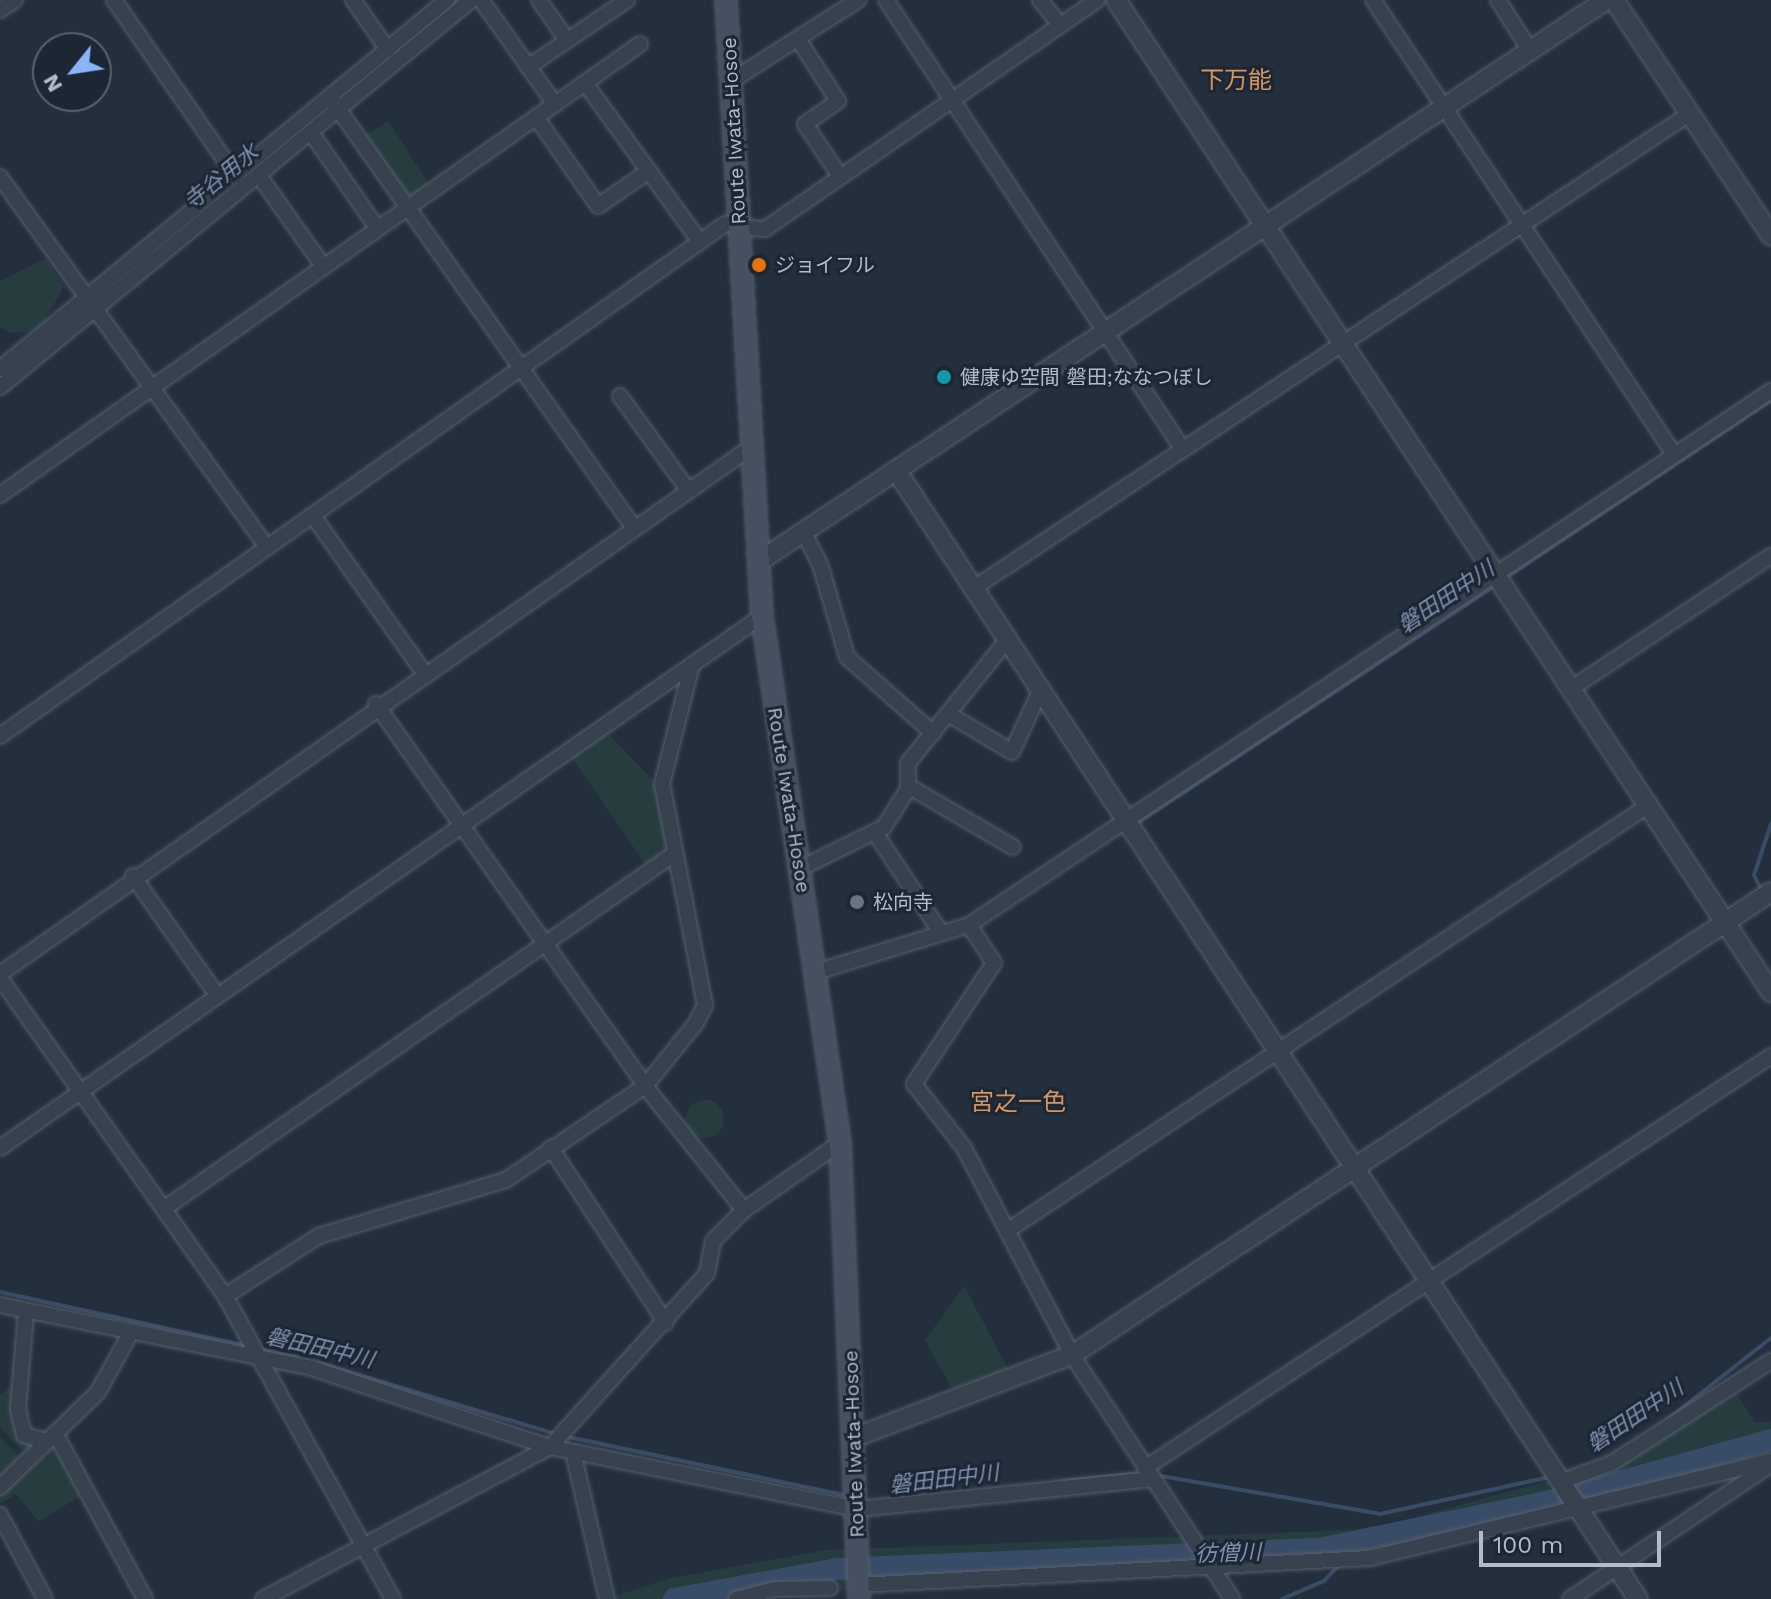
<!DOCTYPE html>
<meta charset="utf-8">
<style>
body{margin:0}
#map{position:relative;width:1771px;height:1599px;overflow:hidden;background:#242f3e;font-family:"Work Sans","Noto Sans JP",sans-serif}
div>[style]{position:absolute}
.green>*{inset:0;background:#263c3f;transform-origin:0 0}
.round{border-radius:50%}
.stream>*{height:4px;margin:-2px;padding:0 2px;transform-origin:2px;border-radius:2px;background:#394c67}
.river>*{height:22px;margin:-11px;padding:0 11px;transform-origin:11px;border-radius:11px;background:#394c67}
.roads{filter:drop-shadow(0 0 2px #565f6c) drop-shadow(0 0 2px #565f6c)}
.minor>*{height:14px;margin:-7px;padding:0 7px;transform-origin:7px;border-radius:7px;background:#38414e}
.tertiary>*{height:18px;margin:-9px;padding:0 9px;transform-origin:9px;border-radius:9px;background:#38414e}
.secondary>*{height:20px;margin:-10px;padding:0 10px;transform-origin:10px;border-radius:10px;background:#465061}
.dots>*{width:22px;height:22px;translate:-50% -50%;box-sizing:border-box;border:4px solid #1d2633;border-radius:50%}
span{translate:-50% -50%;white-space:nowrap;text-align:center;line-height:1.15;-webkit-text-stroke:6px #1d2633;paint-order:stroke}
.street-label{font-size:20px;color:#b4bcc9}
.poi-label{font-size:20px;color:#b4bcc9}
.left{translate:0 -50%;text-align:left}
.water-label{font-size:22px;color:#7c92b1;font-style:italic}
.quarter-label{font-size:24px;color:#d59563}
.north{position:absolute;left:32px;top:32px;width:80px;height:80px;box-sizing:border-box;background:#1d2633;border:2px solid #59626f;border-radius:50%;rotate:240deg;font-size:22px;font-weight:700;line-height:32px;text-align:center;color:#b4bcc9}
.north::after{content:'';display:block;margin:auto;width:28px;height:36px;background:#8ab4f8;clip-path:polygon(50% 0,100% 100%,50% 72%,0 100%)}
.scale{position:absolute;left:1479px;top:1531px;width:182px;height:36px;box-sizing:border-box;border:4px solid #b4bcc9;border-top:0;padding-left:10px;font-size:24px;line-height:28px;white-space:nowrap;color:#b4bcc9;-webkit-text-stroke:6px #1d2633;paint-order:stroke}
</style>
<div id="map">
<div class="green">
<div style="left:388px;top:121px;width:82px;height:28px;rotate:57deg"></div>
<div style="clip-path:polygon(46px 258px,64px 287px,38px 332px,9px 333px,0 326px,0 281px)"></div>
<div style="clip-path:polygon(608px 734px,663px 790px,671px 856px,650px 871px,568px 752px)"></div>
<div class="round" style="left:686px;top:1100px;width:38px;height:38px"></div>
<div style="clip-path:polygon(964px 1286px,1010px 1372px,952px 1389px,925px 1340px)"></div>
<div style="clip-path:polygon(13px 1384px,24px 1435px,50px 1438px,80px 1496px,39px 1522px,16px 1494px,0 1504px,0 1437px,25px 1462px,29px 1458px,0 1427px,0 1395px)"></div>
<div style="clip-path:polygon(1736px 1392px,1755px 1423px,1771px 1421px,1771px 1451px,1410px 1551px,736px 1599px,607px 1599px,671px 1578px,826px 1550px,1373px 1529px,1612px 1463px)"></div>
</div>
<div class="stream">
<div style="left:1504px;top:579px;width:321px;rotate:-33.8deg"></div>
<div style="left:1139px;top:822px;width:430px;rotate:-33.6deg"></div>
<div style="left:1762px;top:891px;width:18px;rotate:-117deg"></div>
<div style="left:1754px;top:875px;width:54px;rotate:-71.6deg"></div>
<div style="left:0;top:1292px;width:254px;rotate:12.3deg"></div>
<div style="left:260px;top:1349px;width:39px;rotate:13deg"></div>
<div style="left:319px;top:1363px;width:246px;rotate:16.7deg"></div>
<div style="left:1668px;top:1419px;width:131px;rotate:-38.2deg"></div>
<div style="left:564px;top:1436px;width:291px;rotate:11.9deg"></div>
<div style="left:1155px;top:1475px;width:228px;rotate:9.8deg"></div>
<div style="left:1380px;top:1514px;width:174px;rotate:-12.3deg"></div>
<div style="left:1063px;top:1481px;width:71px;rotate:-5.6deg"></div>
<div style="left:1343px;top:1556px;width:15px;rotate:-74deg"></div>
<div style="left:1282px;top:1599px;width:46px;rotate:-23.2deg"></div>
<div style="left:1324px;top:1581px;width:23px;rotate:-47deg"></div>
</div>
<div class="river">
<div style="left:674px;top:1599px;width:166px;rotate:-10.4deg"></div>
<div style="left:837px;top:1569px;width:482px;rotate:-2.4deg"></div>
<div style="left:1319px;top:1549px;width:236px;rotate:-11.7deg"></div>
<div style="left:1550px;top:1501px;width:229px;rotate:-15.4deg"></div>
</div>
<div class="roads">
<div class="minor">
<div style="left:114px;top:0;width:214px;rotate:55.3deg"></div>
<div style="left:353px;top:0;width:61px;rotate:55deg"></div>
<div style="left:481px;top:0;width:128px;rotate:54.6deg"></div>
<div style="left:539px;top:0;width:49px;rotate:55deg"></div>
<div style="left:886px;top:0;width:537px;rotate:56.55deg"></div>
<div style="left:1040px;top:0;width:32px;rotate:51deg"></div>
<div style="left:1373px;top:0;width:545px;rotate:56.46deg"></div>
<div style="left:1498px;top:0;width:62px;rotate:57.6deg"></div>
<div style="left:0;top:10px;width:18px;rotate:-34deg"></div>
<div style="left:798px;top:39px;width:74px;rotate:57.2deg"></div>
<div style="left:838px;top:101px;width:40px;rotate:145.1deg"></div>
<div style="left:805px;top:124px;width:63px;rotate:56.1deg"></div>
<div style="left:528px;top:67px;width:120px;rotate:-34.1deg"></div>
<div style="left:731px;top:81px;width:151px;rotate:-32.5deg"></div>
<div style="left:585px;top:83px;width:196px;rotate:54.1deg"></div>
<div style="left:334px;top:103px;width:520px;rotate:54.78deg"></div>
<div style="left:536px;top:117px;width:108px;rotate:55.1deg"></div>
<div style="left:598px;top:206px;width:62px;rotate:-34.5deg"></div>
<div style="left:312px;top:134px;width:114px;rotate:55.3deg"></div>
<div style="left:0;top:177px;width:456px;rotate:54.2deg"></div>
<div style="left:260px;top:177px;width:109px;rotate:54.7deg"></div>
<div style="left:740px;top:227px;width:25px;rotate:5deg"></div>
<div style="left:765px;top:229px;width:403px;rotate:-34.6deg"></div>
<div style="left:0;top:369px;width:580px;rotate:-39.54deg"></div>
<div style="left:0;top:387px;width:610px;rotate:-39.41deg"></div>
<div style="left:620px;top:396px;width:116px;rotate:54.1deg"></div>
<div style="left:0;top:495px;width:783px;rotate:-35.17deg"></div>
<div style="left:313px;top:516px;width:192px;rotate:54.7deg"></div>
<div style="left:803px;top:531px;width:37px;rotate:63deg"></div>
<div style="left:820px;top:564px;width:97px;rotate:73.8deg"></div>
<div style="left:847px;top:657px;width:115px;rotate:41.5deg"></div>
<div style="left:974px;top:588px;width:858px;rotate:-33.54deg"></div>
<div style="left:1572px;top:688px;width:239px;rotate:-33.6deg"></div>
<div style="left:376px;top:704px;width:467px;rotate:54.8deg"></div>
<div style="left:645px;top:1086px;width:159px;rotate:51.4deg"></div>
<div style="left:950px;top:715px;width:72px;rotate:30.8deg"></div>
<div style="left:1012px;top:752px;width:69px;rotate:-65.3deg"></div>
<div style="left:0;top:736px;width:888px;rotate:-35.23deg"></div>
<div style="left:725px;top:224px;width:14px;rotate:-4deg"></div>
<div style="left:908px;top:786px;width:121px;rotate:30.2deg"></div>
<div style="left:876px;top:834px;width:118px;rotate:56.7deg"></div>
<div style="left:799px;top:869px;width:95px;rotate:-26.3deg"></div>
<div style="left:884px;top:827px;width:45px;rotate:-57.7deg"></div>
<div style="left:908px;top:789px;width:26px;rotate:-90deg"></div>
<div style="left:908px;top:763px;width:159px;rotate:-51.1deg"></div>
<div style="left:133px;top:876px;width:146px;rotate:54.8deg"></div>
<div style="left:969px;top:925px;width:45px;rotate:56.7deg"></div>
<div style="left:994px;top:963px;width:145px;rotate:123.5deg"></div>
<div style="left:914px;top:1084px;width:81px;rotate:52deg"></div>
<div style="left:964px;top:1148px;width:233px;rotate:62.4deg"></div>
<div style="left:1072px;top:1355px;width:292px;rotate:56.7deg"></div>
<div style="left:816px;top:972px;width:160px;rotate:-17.1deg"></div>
<div style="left:969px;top:925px;width:964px;rotate:-33.66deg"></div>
<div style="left:0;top:974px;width:916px;rotate:-35.04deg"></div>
<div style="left:0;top:978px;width:390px;rotate:54.7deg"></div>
<div style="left:225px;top:1296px;width:346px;rotate:61deg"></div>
<div style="left:0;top:1148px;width:929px;rotate:-34.92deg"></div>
<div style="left:551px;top:1148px;width:209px;rotate:56.7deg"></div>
<div style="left:165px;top:1208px;width:616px;rotate:-34.82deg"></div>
<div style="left:1007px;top:1231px;width:770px;rotate:-33.57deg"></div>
<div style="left:225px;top:1296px;width:112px;rotate:-32.6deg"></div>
<div style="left:319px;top:1236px;width:195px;rotate:-16.7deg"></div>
<div style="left:506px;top:1180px;width:168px;rotate:-34.1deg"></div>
<div style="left:645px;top:1086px;width:81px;rotate:-51deg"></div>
<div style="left:696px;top:1023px;width:20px;rotate:-63deg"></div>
<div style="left:705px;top:1005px;width:225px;rotate:-101deg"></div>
<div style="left:662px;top:784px;width:123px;rotate:-75.9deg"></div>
<div style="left:0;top:1305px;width:318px;rotate:11.4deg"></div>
<div style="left:312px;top:1368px;width:251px;rotate:18.4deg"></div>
<div style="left:550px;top:1447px;width:314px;rotate:11.4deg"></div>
<div style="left:858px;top:1509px;width:296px;rotate:-5.8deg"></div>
<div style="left:26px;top:1312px;width:97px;rotate:94.7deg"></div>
<div style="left:18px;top:1409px;width:27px;rotate:77deg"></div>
<div style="left:24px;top:1435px;width:24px;rotate:15deg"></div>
<div style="left:55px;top:1433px;width:189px;rotate:61.5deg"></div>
<div style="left:573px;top:1452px;width:151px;rotate:77deg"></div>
<div style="left:1145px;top:1468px;width:749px;rotate:-33.35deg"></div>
<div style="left:1563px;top:1481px;width:52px;rotate:-20.2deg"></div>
<div style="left:1612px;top:1463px;width:189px;rotate:-32.7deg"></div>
<div style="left:0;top:1487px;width:136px;rotate:-44.1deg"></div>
<div style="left:98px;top:1392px;width:66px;rotate:-61.1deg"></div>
<div style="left:0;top:1515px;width:95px;rotate:61.8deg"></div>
<div style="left:858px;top:1585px;width:513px;rotate:-3.02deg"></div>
<div style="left:1370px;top:1558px;width:413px;rotate:-13.6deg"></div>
<div style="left:263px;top:1599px;width:325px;rotate:-27.9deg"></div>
<div style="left:550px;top:1447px;width:234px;rotate:-47.9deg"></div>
<div style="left:707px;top:1273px;width:33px;rotate:-79deg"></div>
<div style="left:713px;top:1241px;width:44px;rotate:-45deg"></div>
<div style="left:744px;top:1210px;width:117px;rotate:-34.9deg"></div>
<div style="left:736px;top:1599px;width:40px;rotate:-14.4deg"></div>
<div style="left:775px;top:1589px;width:55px;rotate:-1deg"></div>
<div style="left:1570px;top:1599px;width:239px;rotate:-33.8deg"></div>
</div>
<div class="tertiary">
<div style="left:1116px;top:0;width:1189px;rotate:56.56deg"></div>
<div style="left:1614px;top:0;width:283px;rotate:56.3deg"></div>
<div style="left:896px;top:470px;width:1351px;rotate:56.69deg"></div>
<div style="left:758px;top:562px;width:1017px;rotate:-33.53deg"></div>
<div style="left:853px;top:1438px;width:234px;rotate:-20.8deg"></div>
<div style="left:1072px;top:1355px;width:838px;rotate:-33.52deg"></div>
</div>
<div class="secondary">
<div style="left:726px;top:0;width:617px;rotate:86.66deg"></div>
<div style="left:762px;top:616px;width:533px;rotate:81.58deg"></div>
<div style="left:840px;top:1143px;width:456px;rotate:87.6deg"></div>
</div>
</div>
<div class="dots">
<div style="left:759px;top:265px;background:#e8710a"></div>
<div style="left:944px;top:377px;background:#0f9aa8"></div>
<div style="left:857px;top:902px;background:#6b7280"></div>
</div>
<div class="street-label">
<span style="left:734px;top:131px;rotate:-93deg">Route Iwata-Hosoe</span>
<span style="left:789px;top:800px;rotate:81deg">Route Iwata-Hosoe</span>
<span style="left:854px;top:1444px;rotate:-92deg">Route Iwata-Hosoe</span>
</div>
<div class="poi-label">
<span class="left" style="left:775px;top:265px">ジョイフル</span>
<span class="left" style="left:960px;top:377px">健康ゆ空間 磐田;ななつぼし</span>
<span class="left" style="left:873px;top:902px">松向寺</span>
</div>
<div class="water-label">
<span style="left:221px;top:177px;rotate:-39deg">寺谷用水</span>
<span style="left:1446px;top:597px;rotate:-34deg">磐田田中川</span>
<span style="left:320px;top:1348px;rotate:13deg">磐田田中川</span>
<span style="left:1635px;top:1416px;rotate:-34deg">磐田田中川</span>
<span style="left:944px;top:1479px;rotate:-7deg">磐田田中川</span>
<span style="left:1228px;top:1553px;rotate:-2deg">彷僧川</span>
</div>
<div class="quarter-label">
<span style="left:1236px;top:81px">下万能</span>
<span style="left:1018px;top:1103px">宮之一色</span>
</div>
<div class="north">N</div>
<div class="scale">100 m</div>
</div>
